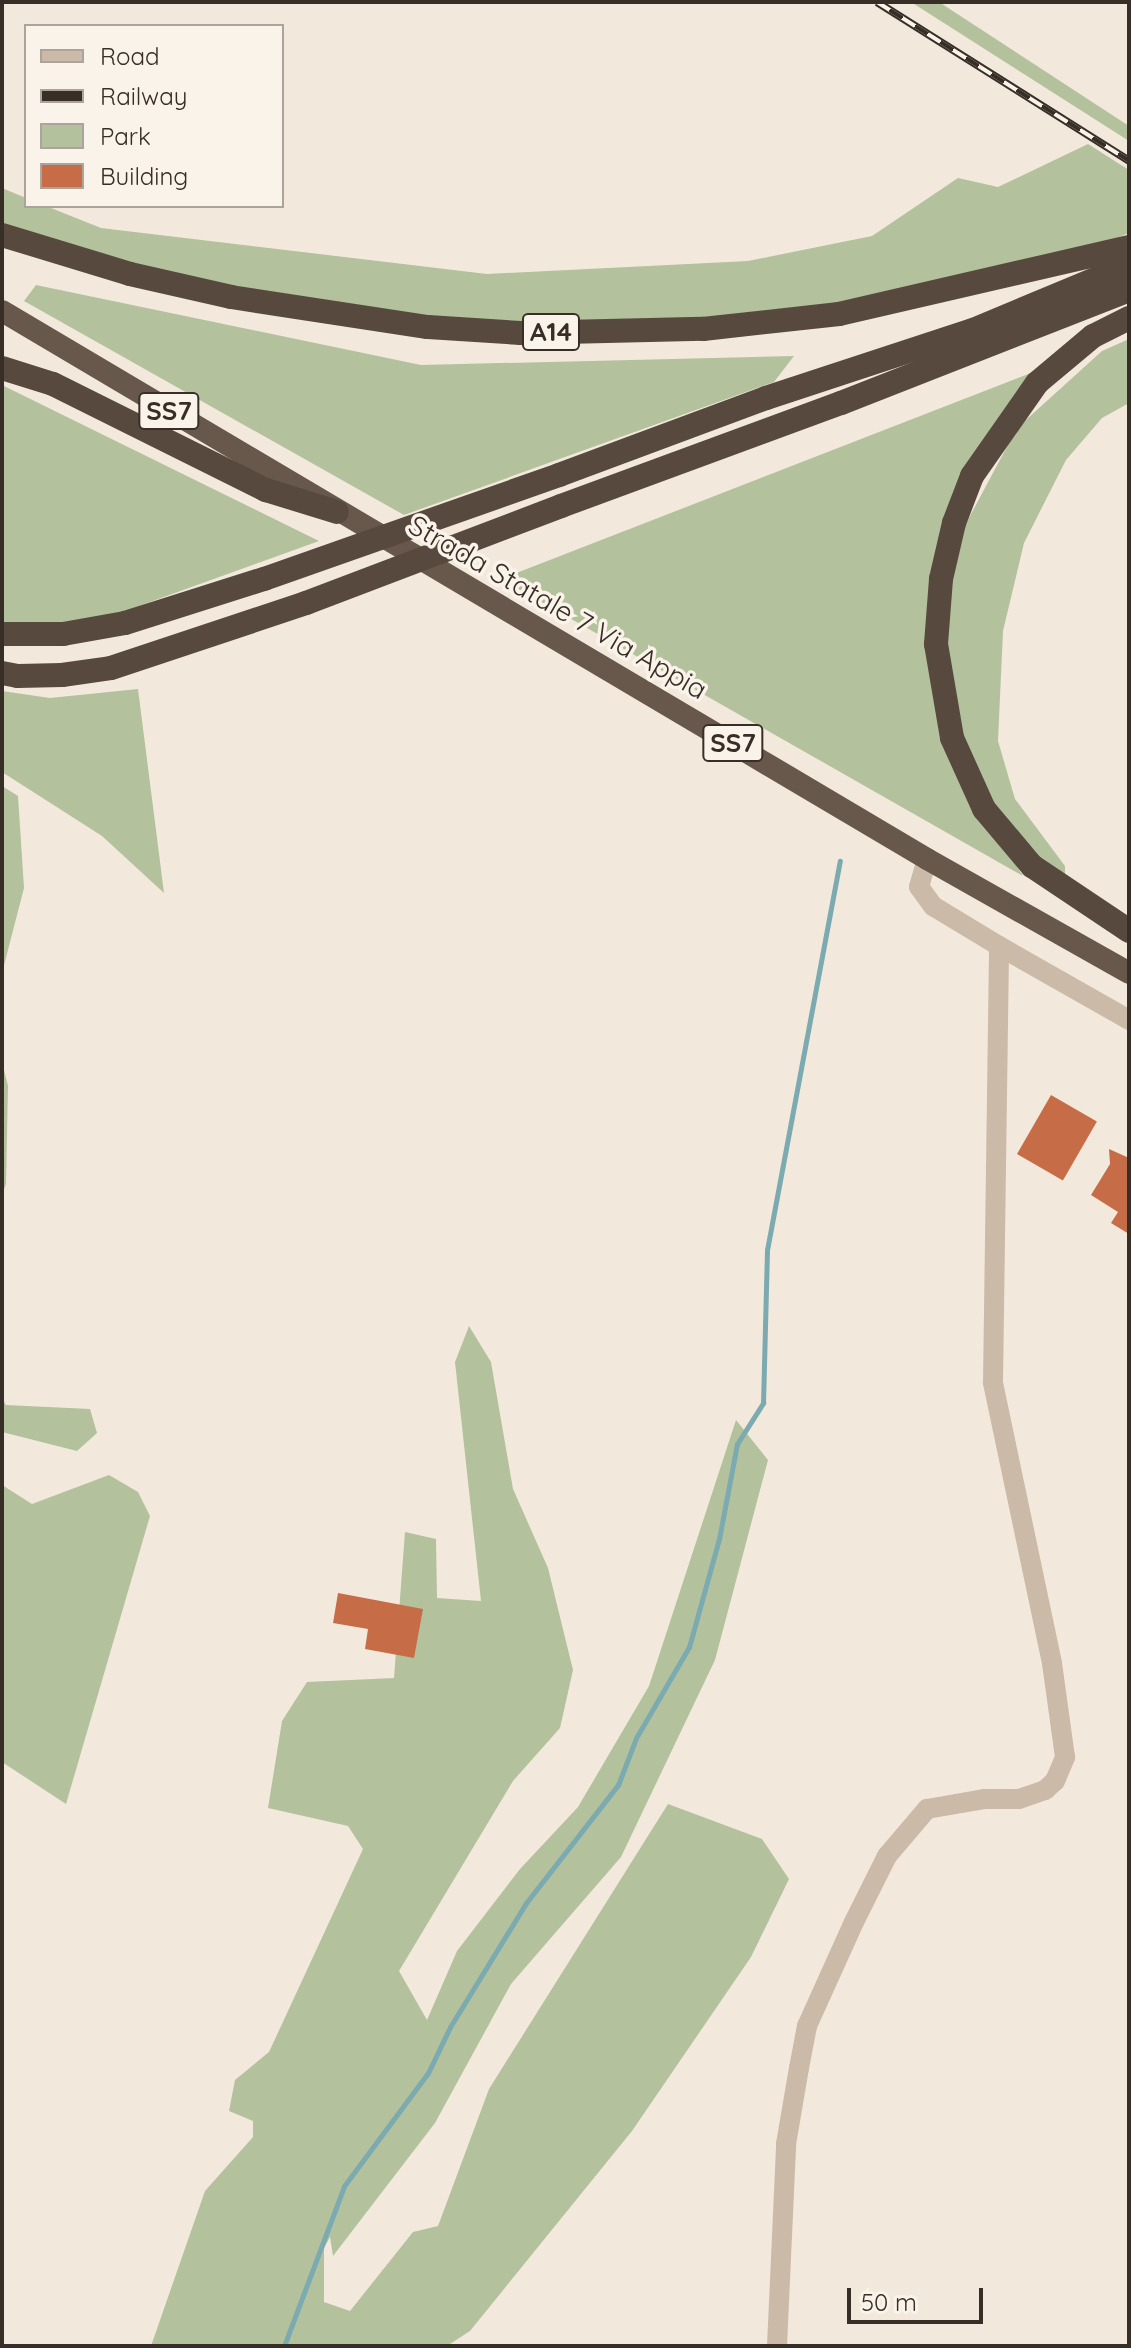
<!DOCTYPE html>
<style>
body{margin:0}
#map{position:relative;width:1131px;height:2348px;overflow:hidden;background:#f2e9dc;font-family:Quicksand,sans-serif}
div>[style]{position:absolute}
.green>*{inset:0;background:#b3c29c}
.stream>*{height:5px;margin:-2.5px;padding:0 2.5px;transform-origin:2.5px;border-radius:2.5px;background:#7baab0}
.building>*{inset:0;background:#c66d47;transform-origin:0 0}
.minor>*{height:20px;margin:-10px;padding:0 10px;transform-origin:10px;border-radius:10px;background:#cbbaa8}
.trunk>*{height:22px;margin:-11px;padding:0 11px;transform-origin:11px;border-radius:11px;background:#68584c}
.motorway>*{height:24px;margin:-12px;padding:0 12px;transform-origin:12px;border-radius:12px;background:#58493f}
.rail>*{height:8px;margin-top:-4px;transform-origin:0;background:repeating-linear-gradient(90deg,#faf3e9 0 15px,#372e28 0 30px);box-sizing:border-box;border-block:2px solid #372e28}
.motorway-bridge>*{height:24px;margin:-12px;padding:0 12px;transform-origin:12px;border-radius:12px;background:#58493f}
span{translate:-50% -50%;white-space:nowrap;text-align:center;line-height:1.15;-webkit-text-stroke:7px #faf3e9;paint-order:stroke}
.shield-label span{padding:2px 6px;background:#faf3e9;border:2px solid;border-radius:6px;-webkit-text-stroke-width:0}
.shield-label{font-size:26px;color:#372e28;font-weight:700}
.street-label{font-size:28px;color:#372e28}
.frame{position:absolute;inset:0;border:4px solid #372e28;pointer-events:none}
.legend{position:absolute;left:24px;top:24px;width:260px;height:184px;box-sizing:border-box;background:#faf3e9;border:2px solid #aca49c;margin:0;padding:10px 14px;list-style:none;font-size:24px;color:#372e28}
.legend li{display:flex;align-items:center;gap:16px;height:40px}
.legend b{width:40px;border:2px solid #aca49c}
.scale{position:absolute;left:847px;top:2288px;width:136px;height:36px;box-sizing:border-box;border:4px solid #372e28;border-top:0;padding-left:10px;font-size:24px;line-height:28px;white-space:nowrap;color:#372e28;-webkit-text-stroke:6px #faf3e9;paint-order:stroke}
</style>
<div id="map">
<div class="green">
<div style="clip-path:polygon(911px 2px,939px 2px,1129px 126px,1129px 141px)"></div>
<div style="clip-path:polygon(1088px 144px,1129px 170px,1129px 233px,1094px 247px,751px 327px,435px 326px,224px 295px,2px 232px,2px 188px,26px 198px,26px 206px,46px 206px,101px 228px,487px 274px,748px 261px,872px 236px,958px 178px,998px 187px)"></div>
<div style="clip-path:polygon(36px 285px,421px 365px,794px 356px,774px 382px,404px 515px,24px 301px)"></div>
<div style="clip-path:polygon(1129px 339px,1129px 403px,1102px 418px,1066px 460px,1024px 543px,1003px 631px,998px 741px,1015px 799px,1065px 866px,1065px 891px,984px 807px,945px 690px,944px 614px,963px 529px,1017px 428px,1102px 351px)"></div>
<div style="clip-path:polygon(1049px 366px,965px 491px,940px 565px,955px 768px,1023px 876px,501px 579px)"></div>
<div style="clip-path:polygon(2px 386px,4px 386px,319px 541px,114px 615px,37px 630px,2px 628px)"></div>
<div style="clip-path:polygon(138px 689px,164px 893px,102px 836px,2px 772px,2px 691px,50px 698px)"></div>
<div style="clip-path:polygon(2px 786px,18px 796px,24px 888px,2px 973px)"></div>
<div style="clip-path:polygon(2px 1062px,8px 1086px,6px 1184px,2px 1195px)"></div>
<div style="clip-path:polygon(469px 1326px,491px 1362px,513px 1489px,548px 1568px,573px 1670px,560px 1728px,513px 1781px,399px 1971px,427px 2020px,457px 1951px,520px 1869px,578px 1807px,649px 1686px,736px 1420px,768px 1460px,715px 1660px,621px 1857px,511px 1984px,435px 2123px,333px 2256px,330px 2237px,324px 2248px,324px 2302px,350px 2311px,413px 2232px,438px 2226px,489px 2089px,668px 1804px,762px 1839px,789px 1879px,751px 1957px,632px 2131px,470px 2331px,447px 2346px,151px 2346px,205px 2191px,253px 2137px,253px 2121px,229px 2111px,235px 2080px,269px 2052px,363px 1849px,348px 1826px,268px 1808px,282px 1721px,307px 1682px,394px 1678px,405px 1532px,436px 1539px,437px 1598px,481px 1601px,455px 1362px)"></div>
<div style="clip-path:polygon(2px 1398px,6px 1405px,90px 1409px,97px 1433px,77px 1451px,2px 1432px)"></div>
<div style="clip-path:polygon(109px 1475px,138px 1492px,150px 1516px,66px 1804px,2px 1762px,2px 1485px,32px 1504px)"></div>
</div>
<div class="stream">
<div style="left:284px;top:2346px;width:171px;rotate:-69.4deg"></div>
<div style="left:344px;top:2186px;width:141px;rotate:-53.4deg"></div>
<div style="left:428px;top:2073px;width:51px;rotate:-64.4deg"></div>
<div style="left:450px;top:2027px;width:145px;rotate:-58.5deg"></div>
<div style="left:526px;top:1903px;width:150px;rotate:-52.1deg"></div>
<div style="left:618px;top:1785px;width:50px;rotate:-69deg"></div>
<div style="left:636px;top:1738px;width:105px;rotate:-59.8deg"></div>
<div style="left:689px;top:1647px;width:112px;rotate:-74.5deg"></div>
<div style="left:719px;top:1539px;width:97px;rotate:-79.3deg"></div>
<div style="left:737px;top:1444px;width:49px;rotate:-57.6deg"></div>
<div style="left:763px;top:1403px;width:153px;rotate:-88.5deg"></div>
<div style="left:767px;top:1250px;width:396px;rotate:-79.4deg"></div>
</div>
<div class="building">
<div style="left:1051px;top:1095px;width:53px;height:68px;rotate:30deg"></div>
<div style="clip-path:polygon(1109px 1149px,1129px 1158px,1129px 1234px,1111px 1223px,1118px 1212px,1091px 1195px,1110px 1164px)"></div>
<div style="clip-path:polygon(338px 1593px,423px 1609px,414px 1658px,365px 1649px,368px 1629px,333px 1623px)"></div>
</div>
<div class="minor">
<div style="left:999px;top:946px;width:150px;rotate:29.6deg"></div>
<div style="left:777px;top:2346px;width:202px;rotate:-87.4deg"></div>
<div style="left:786px;top:2144px;width:77px;rotate:-80.3deg"></div>
<div style="left:799px;top:2068px;width:43px;rotate:-79.2deg"></div>
<div style="left:807px;top:2026px;width:114px;rotate:-65.7deg"></div>
<div style="left:854px;top:1922px;width:74px;rotate:-63.4deg"></div>
<div style="left:887px;top:1856px;width:62px;rotate:-49.6deg"></div>
<div style="left:927px;top:1809px;width:59px;rotate:-9.8deg"></div>
<div style="left:985px;top:1799px;width:34px"></div>
<div style="left:1019px;top:1799px;width:28px;rotate:-19deg"></div>
<div style="left:1045px;top:1790px;width:13px;rotate:-42deg"></div>
<div style="left:1055px;top:1781px;width:26px;rotate:-67deg"></div>
<div style="left:1065px;top:1757px;width:95px;rotate:-97.9deg"></div>
<div style="left:1052px;top:1663px;width:287px;rotate:-101.9deg"></div>
<div style="left:993px;top:1382px;width:436px;rotate:-89.2deg"></div>
<div style="left:999px;top:946px;width:77px;rotate:-148.8deg"></div>
<div style="left:933px;top:906px;width:24px;rotate:-126deg"></div>
<div style="left:919px;top:887px;width:29px;rotate:-74deg"></div>
</div>
<div class="trunk">
<div style="left:2px;top:311px;width:1075px;rotate:30.64deg"></div>
<div style="left:927px;top:859px;width:232px;rotate:29.4deg"></div>
</div>
<div class="motorway">
<div style="left:2px;top:235px;width:134px;rotate:16.9deg"></div>
<div style="left:130px;top:274px;width:104px;rotate:12.8deg"></div>
<div style="left:231px;top:297px;width:199px;rotate:8.7deg"></div>
<div style="left:428px;top:327px;width:93px;rotate:3.7deg"></div>
<div style="left:521px;top:333px;width:182px;rotate:-1.3deg"></div>
<div style="left:703px;top:329px;width:137px;rotate:-6.3deg"></div>
<div style="left:839px;top:314px;width:298px;rotate:-13deg"></div>
<div style="left:1129px;top:318px;width:40px;rotate:153.4deg"></div>
<div style="left:1093px;top:336px;width:73px;rotate:140deg"></div>
<div style="left:1037px;top:383px;width:113px;rotate:125deg"></div>
<div style="left:972px;top:476px;width:50px;rotate:111deg"></div>
<div style="left:954px;top:523px;width:57px;rotate:103.1deg"></div>
<div style="left:941px;top:579px;width:65px;rotate:94.4deg"></div>
<div style="left:936px;top:644px;width:95px;rotate:80.3deg"></div>
<div style="left:952px;top:738px;width:78px;rotate:65.7deg"></div>
<div style="left:984px;top:809px;width:75px;rotate:49.9deg"></div>
<div style="left:1032px;top:866px;width:117px;rotate:33.8deg"></div>
<div style="left:2px;top:368px;width:53px;rotate:17.4deg"></div>
<div style="left:53px;top:384px;width:238px;rotate:26.5deg"></div>
<div style="left:266px;top:490px;width:74px;rotate:17.2deg"></div>
<div style="left:559px;top:475px;width:221px;rotate:-20.4deg"></div>
<div style="left:766px;top:398px;width:218px;rotate:-18.2deg"></div>
<div style="left:973px;top:330px;width:169px;rotate:-22.6deg"></div>
<div style="left:561px;top:506px;width:298px;rotate:-20.2deg"></div>
<div style="left:841px;top:403px;width:309px;rotate:-21.4deg"></div>
<div style="left:2px;top:634px;width:61px"></div>
<div style="left:63px;top:634px;width:63px;rotate:-10.1deg"></div>
<div style="left:125px;top:623px;width:146px;rotate:-17.6deg"></div>
<div style="left:2px;top:673px;width:16px;rotate:11deg"></div>
<div style="left:18px;top:676px;width:44px;rotate:-1.3deg"></div>
<div style="left:62px;top:675px;width:49px;rotate:-8.1deg"></div>
<div style="left:111px;top:668px;width:206px;rotate:-18.4deg"></div>
</div>
<div class="rail">
<div style="left:877px;top:2px;width:298px;rotate:32.2deg"></div>
</div>
<div class="motorway-bridge">
<div style="left:264px;top:579px;width:313px;rotate:-19.4deg"></div>
<div style="left:306px;top:603px;width:273px;rotate:-20.8deg"></div>
</div>
<div class="shield-label">
<span style="left:551px;top:332px">A14</span>
<span style="left:169px;top:411px">SS7</span>
<span style="left:733px;top:743px">SS7</span>
</div>
<div class="street-label">
<span style="left:558px;top:607px;rotate:30deg">Strada Statale 7 Via Appia</span>
</div>
<div class="frame"></div>
<ul class="legend">
<li><b style="height:10px;background:#cbbaa8"></b>Road</li>
<li><b style="height:10px;background:#372e28"></b>Railway</li>
<li><b style="height:22px;background:#b3c29c"></b>Park</li>
<li><b style="height:22px;background:#c66d47"></b>Building</li>
</ul>
<div class="scale">50 m</div>
</div>
